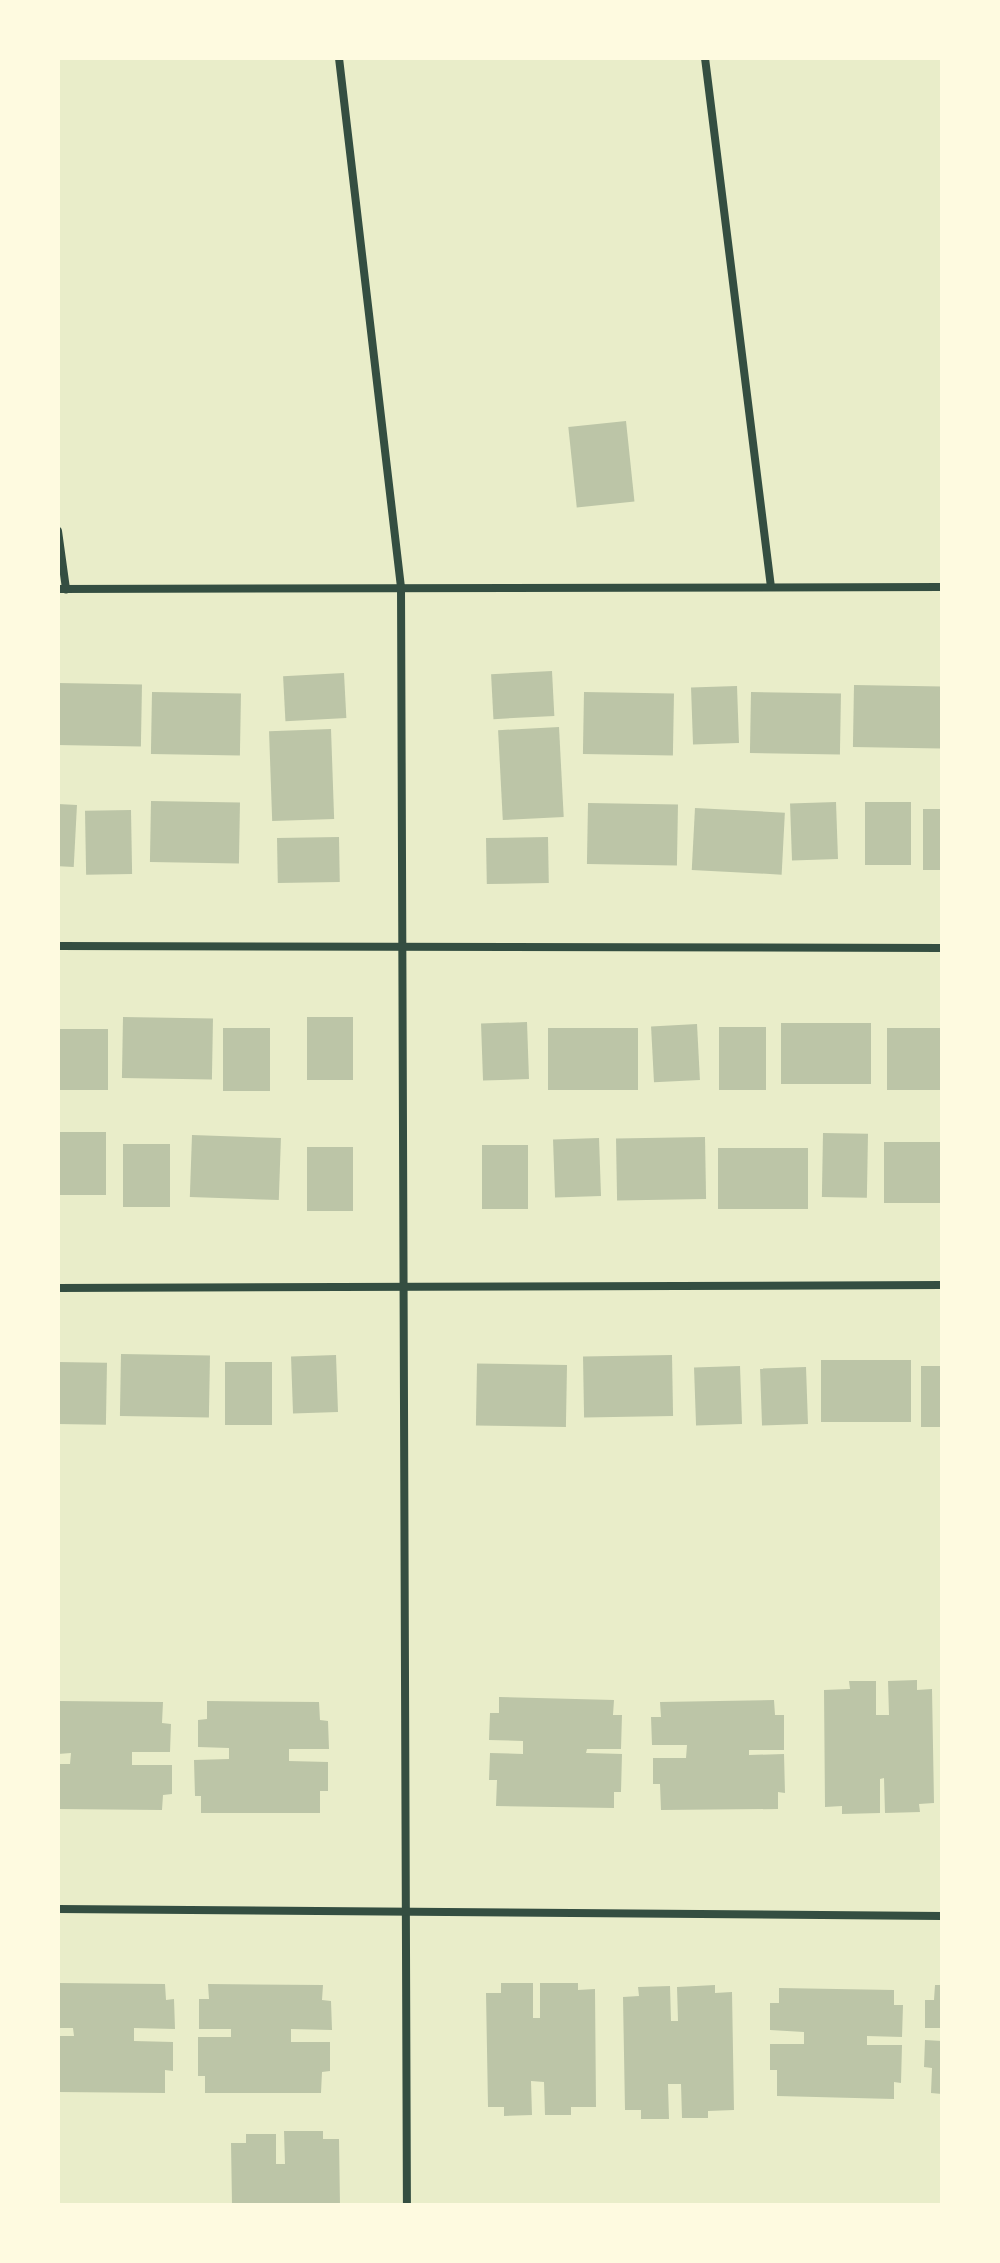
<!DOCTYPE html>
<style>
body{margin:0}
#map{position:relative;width:1000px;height:2263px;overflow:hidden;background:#e9edc9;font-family:Cabin,sans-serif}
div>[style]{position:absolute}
.building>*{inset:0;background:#bcc5a7;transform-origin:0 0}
.minor>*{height:8px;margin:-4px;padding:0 4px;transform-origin:4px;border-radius:4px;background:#344e41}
span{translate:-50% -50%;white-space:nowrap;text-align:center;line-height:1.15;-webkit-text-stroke:6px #fefae0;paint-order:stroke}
.frame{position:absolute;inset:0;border:60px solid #fefae0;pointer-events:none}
</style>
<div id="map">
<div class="building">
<div style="left:626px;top:421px;width:81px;height:58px;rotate:84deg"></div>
<div style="left:552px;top:671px;width:45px;height:61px;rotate:87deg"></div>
<div style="left:344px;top:673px;width:45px;height:61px;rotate:87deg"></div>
<div style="left:58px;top:683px;width:84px;height:62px;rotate:1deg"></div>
<div style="left:854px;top:685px;width:88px;height:62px;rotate:1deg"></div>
<div style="left:737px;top:686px;width:57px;height:46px;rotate:88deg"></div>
<div style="left:152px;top:692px;width:89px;height:62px;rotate:1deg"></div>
<div style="left:584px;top:692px;width:90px;height:62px;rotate:1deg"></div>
<div style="left:751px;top:692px;width:90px;height:61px;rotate:1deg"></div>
<div style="left:559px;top:727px;width:90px;height:61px;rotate:87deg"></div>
<div style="left:331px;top:729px;width:90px;height:62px;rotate:88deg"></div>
<div style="left:151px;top:801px;width:89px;height:61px;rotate:1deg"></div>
<div style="left:836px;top:802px;width:57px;height:46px;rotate:88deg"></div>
<div style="left:865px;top:802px;width:46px;height:63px"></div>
<div style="left:588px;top:803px;width:90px;height:61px;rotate:1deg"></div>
<div style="left:58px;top:804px;width:19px;height:62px;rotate:3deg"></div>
<div style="left:695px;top:808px;width:90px;height:62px;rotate:3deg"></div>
<div style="left:923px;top:809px;width:19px;height:61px"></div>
<div style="left:131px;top:810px;width:64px;height:46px;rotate:89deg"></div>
<div style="left:339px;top:837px;width:45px;height:62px;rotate:89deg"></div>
<div style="left:548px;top:837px;width:46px;height:62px;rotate:89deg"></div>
<div style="left:123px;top:1017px;width:90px;height:61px;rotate:1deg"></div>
<div style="left:307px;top:1017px;width:46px;height:63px"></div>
<div style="left:527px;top:1022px;width:57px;height:46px;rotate:88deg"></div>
<div style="left:781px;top:1023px;width:90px;height:61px"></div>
<div style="left:697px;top:1024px;width:56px;height:46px;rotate:87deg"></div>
<div style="left:719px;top:1027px;width:47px;height:63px"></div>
<div style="left:223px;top:1028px;width:47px;height:63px"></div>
<div style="left:548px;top:1028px;width:90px;height:62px"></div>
<div style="left:887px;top:1028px;width:55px;height:62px"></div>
<div style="left:58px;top:1029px;width:50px;height:61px"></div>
<div style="left:59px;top:1132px;width:47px;height:63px"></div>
<div style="left:823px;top:1133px;width:45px;height:64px;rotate:1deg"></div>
<div style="left:192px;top:1135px;width:89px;height:62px;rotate:2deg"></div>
<div style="left:705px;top:1137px;width:62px;height:89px;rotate:89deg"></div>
<div style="left:599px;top:1138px;width:58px;height:46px;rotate:88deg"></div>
<div style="left:884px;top:1142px;width:58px;height:61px"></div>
<div style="left:123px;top:1144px;width:47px;height:63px"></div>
<div style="left:528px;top:1145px;width:64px;height:46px;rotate:90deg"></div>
<div style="left:307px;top:1147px;width:46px;height:64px"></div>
<div style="left:718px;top:1148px;width:90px;height:61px"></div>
<div style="left:121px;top:1354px;width:89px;height:62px;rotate:1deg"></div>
<div style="left:336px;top:1355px;width:57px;height:45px;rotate:88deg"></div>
<div style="left:672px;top:1355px;width:61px;height:89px;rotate:89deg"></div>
<div style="left:911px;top:1360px;width:62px;height:90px;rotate:90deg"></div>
<div style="left:58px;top:1362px;width:49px;height:62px;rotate:1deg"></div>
<div style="left:225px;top:1362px;width:47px;height:63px"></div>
<div style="left:567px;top:1365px;width:62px;height:90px;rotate:91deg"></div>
<div style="left:740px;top:1366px;width:58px;height:46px;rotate:88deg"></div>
<div style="left:921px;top:1366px;width:21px;height:61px"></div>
<div style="left:806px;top:1367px;width:57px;height:46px;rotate:88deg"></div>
<div style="clip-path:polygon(917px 1680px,917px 1690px,932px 1689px,934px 1803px,919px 1804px,920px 1812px,885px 1813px,884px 1778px,880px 1779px,880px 1813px,842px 1814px,842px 1806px,825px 1807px,824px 1690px,850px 1689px,849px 1681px,876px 1681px,876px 1715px,889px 1715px,888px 1681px)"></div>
<div style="clip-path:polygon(499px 1697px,614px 1700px,613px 1715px,622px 1715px,621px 1749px,587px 1749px,586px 1753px,622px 1754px,621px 1792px,614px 1792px,614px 1808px,496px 1806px,497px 1780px,489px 1780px,490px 1753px,523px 1754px,523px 1741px,489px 1740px,490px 1713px,499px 1713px)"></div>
<div style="clip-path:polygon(774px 1700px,775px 1715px,784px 1715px,784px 1750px,749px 1750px,749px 1755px,784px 1754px,785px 1793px,778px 1792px,778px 1809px,661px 1810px,660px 1784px,653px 1784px,653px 1758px,686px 1758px,687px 1745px,652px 1745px,651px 1717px,661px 1717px,660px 1702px)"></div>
<div style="clip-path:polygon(58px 1701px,163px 1702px,162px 1723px,171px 1724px,170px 1752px,132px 1752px,132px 1765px,172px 1765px,172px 1794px,163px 1795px,162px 1810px,58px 1809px,58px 1764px,70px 1764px,71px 1753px,58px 1754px)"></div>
<div style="clip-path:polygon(207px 1701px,319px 1702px,320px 1720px,328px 1721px,329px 1749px,289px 1749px,289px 1761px,328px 1762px,328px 1791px,320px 1791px,320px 1813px,201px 1813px,201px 1796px,195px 1796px,194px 1760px,229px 1759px,229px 1748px,198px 1747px,198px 1720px,207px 1719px)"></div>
<div style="clip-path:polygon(58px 1983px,165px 1984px,166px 2000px,174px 1999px,175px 2029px,134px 2028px,134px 2041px,173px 2042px,173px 2071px,165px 2070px,165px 2093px,58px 2092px,58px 2036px,74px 2036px,73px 2028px,58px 2028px)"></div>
<div style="clip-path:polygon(501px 1983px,533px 1983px,533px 2018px,540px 2018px,540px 1983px,578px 1983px,578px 1990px,595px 1989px,596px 2107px,571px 2107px,571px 2115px,545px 2115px,544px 2082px,531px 2081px,532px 2115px,504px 2116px,504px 2107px,488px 2107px,486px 1993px,501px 1993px)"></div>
<div style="clip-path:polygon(208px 1984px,323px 1985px,322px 2000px,331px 2001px,332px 2030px,291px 2029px,291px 2042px,330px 2042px,330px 2071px,322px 2072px,321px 2093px,205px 2093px,205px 2076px,198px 2076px,198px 2037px,231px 2037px,231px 2029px,199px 2029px,199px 1999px,209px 1999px)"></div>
<div style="clip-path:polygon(715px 1985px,715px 1993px,732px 1992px,734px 2110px,708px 2111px,708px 2118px,682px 2118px,681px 2084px,668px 2084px,669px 2119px,641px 2119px,641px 2110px,625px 2110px,623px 1997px,639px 1996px,638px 1987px,670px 1986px,671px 2021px,678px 2021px,677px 1987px)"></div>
<div style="clip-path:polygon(935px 1985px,942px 1985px,942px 2028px,925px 2028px,925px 2000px,934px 2000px)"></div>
<div style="clip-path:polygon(779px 1988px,894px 1990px,894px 2005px,903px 2005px,902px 2037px,867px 2036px,867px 2045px,902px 2045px,901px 2083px,894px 2082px,894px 2099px,777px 2096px,777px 2070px,770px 2070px,770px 2044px,804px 2044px,804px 2032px,770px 2030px,770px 2003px,779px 2003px)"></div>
<div style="clip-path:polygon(925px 2040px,942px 2041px,942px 2094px,931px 2093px,932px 2068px,924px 2067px)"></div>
<div style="clip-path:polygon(284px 2131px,323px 2131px,323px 2139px,339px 2139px,340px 2205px,232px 2205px,231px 2143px,246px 2143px,246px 2134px,276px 2134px,276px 2164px,285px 2164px)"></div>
</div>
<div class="minor">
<div style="left:339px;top:58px;width:533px;rotate:83.32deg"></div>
<div style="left:401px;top:587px;width:1618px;rotate:89.79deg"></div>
<div style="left:705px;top:58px;width:533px;rotate:82.89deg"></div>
<div style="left:58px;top:531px;width:59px;rotate:82.1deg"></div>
<div style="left:58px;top:589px;width:884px;rotate:-0.13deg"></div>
<div style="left:58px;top:946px;width:884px;rotate:0.13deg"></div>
<div style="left:58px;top:1288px;width:884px;rotate:-0.19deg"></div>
<div style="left:58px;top:1909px;width:884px;rotate:0.45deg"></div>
</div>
<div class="frame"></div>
</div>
